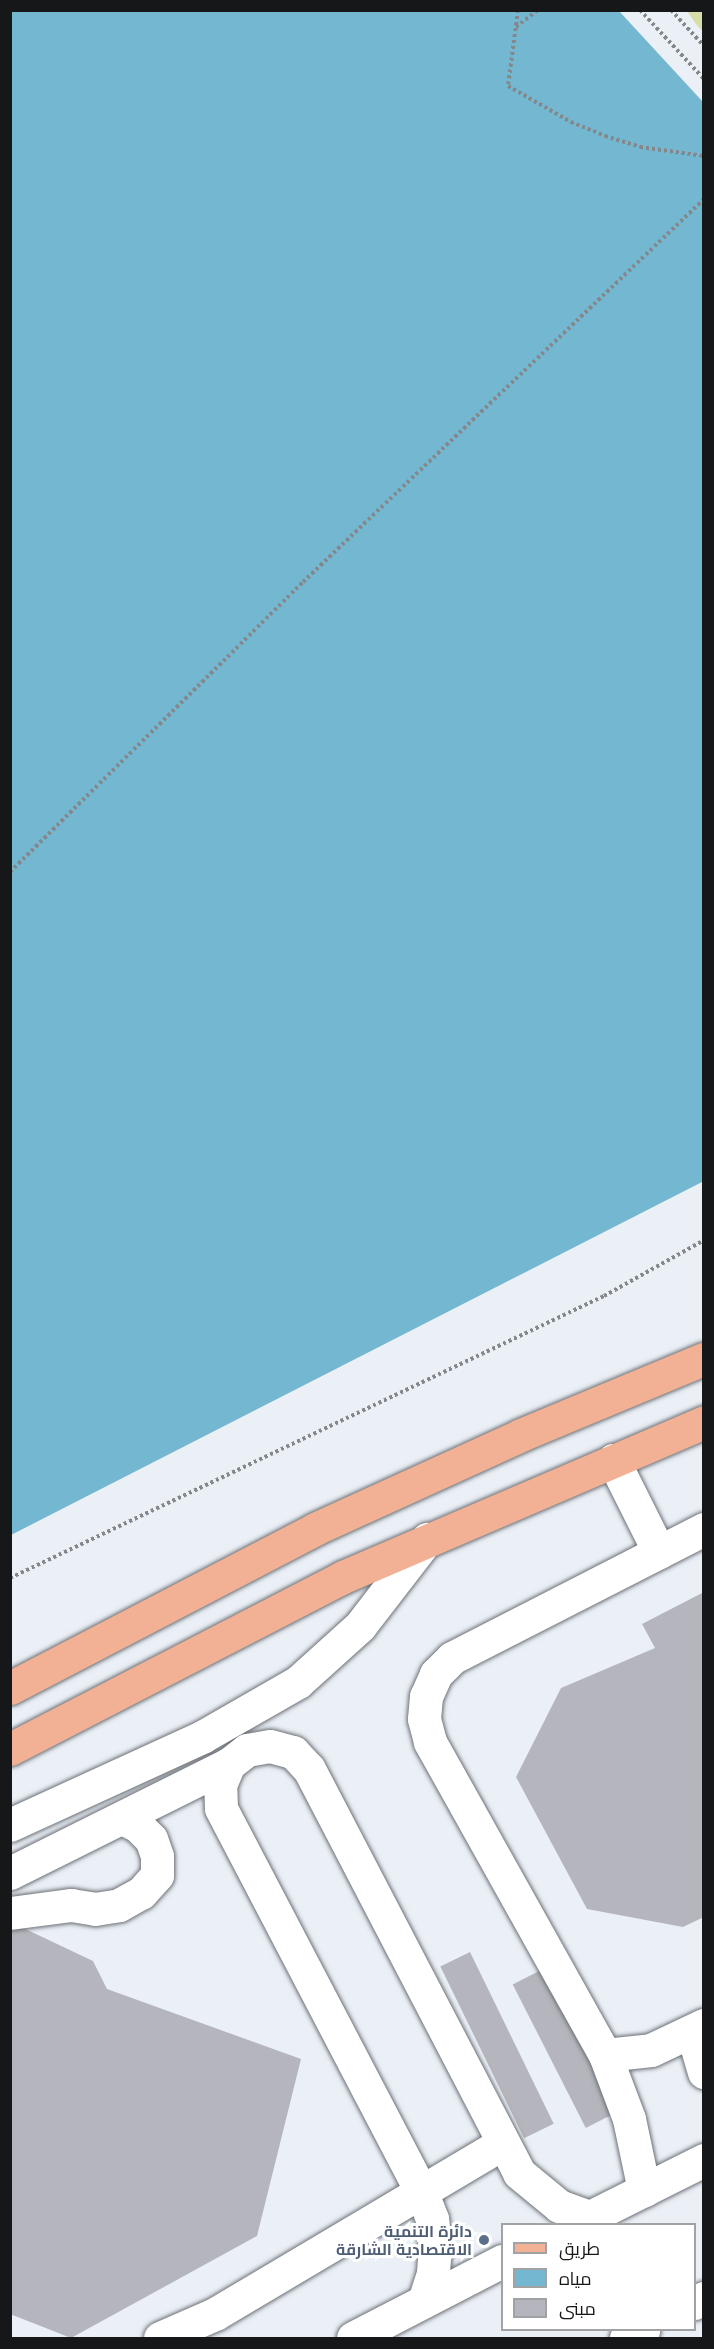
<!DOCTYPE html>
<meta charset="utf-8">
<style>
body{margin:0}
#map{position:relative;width:714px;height:2349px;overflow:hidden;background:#ebf0f7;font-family:"Open Sans",Cairo,sans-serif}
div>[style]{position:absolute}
.green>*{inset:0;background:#d8dea7}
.water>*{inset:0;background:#74b7d0}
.building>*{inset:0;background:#b5b6bd;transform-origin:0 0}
.path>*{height:4px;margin-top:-2px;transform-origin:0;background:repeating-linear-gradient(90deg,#84878c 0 3px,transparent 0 6px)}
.roads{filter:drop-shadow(0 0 2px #6c7176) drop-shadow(0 0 2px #6c7176)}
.minor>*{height:33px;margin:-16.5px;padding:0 16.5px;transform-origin:16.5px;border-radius:16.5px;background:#fff}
.major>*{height:33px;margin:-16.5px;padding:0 16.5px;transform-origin:16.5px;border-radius:16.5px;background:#f2b094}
.dots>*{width:16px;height:16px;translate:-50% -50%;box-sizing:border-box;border:3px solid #fff;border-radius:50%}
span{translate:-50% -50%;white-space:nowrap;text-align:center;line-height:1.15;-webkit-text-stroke:6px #fff;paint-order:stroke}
.service-label{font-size:16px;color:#4e5e75;font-weight:700}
.right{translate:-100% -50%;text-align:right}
.frame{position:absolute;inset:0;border:12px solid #151719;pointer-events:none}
.legend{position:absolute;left:501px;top:2223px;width:195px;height:108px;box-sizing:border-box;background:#fff;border:2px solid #a1a2a3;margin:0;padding:8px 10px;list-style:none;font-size:18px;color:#151719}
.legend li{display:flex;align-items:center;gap:12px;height:30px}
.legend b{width:30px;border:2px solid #a1a2a3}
</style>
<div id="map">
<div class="green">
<div style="clip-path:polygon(687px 11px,703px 11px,703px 32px,696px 24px)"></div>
</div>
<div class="water">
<div style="clip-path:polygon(11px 10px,619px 11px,703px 102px,704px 1181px,11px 1535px)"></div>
</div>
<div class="building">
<div style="clip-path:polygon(704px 1592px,704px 1917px,683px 1927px,587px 1909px,516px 1777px,561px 1688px,655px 1648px,642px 1624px)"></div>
<div style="clip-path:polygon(17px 1925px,93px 1961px,107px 1989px,301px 2059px,257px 2236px,71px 2338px,10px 2314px,10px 1928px)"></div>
<div style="left:470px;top:1952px;width:191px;height:33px;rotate:64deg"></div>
<div style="left:543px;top:1969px;width:161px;height:34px;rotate:63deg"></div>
</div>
<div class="path">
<div style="left:518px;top:10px;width:77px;rotate:97.5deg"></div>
<div style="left:508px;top:86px;width:73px;rotate:29.7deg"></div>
<div style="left:571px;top:122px;width:37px;rotate:22deg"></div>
<div style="left:605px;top:136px;width:37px;rotate:17deg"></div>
<div style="left:640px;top:147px;width:65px;rotate:8deg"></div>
<div style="left:640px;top:10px;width:94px;rotate:47.2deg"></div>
<div style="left:671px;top:10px;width:49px;rotate:47.5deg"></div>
<div style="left:516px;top:27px;width:28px;rotate:-38deg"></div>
<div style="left:10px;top:872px;width:412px;rotate:-44.7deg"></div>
<div style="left:303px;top:582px;width:555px;rotate:-43.68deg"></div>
<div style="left:10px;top:1578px;width:658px;rotate:-25.4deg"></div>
<div style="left:604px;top:1296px;width:115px;rotate:-29.2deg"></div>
</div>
<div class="roads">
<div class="minor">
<div style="left:613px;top:1460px;width:103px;rotate:63.4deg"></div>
<div style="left:704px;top:1529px;width:283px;rotate:152.9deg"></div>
<div style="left:452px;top:1658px;width:23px;rotate:135deg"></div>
<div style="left:436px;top:1674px;width:24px;rotate:114deg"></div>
<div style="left:426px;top:1696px;width:23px;rotate:95deg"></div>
<div style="left:424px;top:1719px;width:24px;rotate:75deg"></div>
<div style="left:430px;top:1742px;width:359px;rotate:60.8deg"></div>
<div style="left:605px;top:2055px;width:46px;rotate:-6.2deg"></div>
<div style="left:651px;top:2050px;width:59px;rotate:-25.3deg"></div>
<div style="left:10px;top:1825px;width:211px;rotate:-24.6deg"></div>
<div style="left:202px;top:1737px;width:111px;rotate:-29.8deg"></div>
<div style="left:298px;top:1682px;width:84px;rotate:-42.1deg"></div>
<div style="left:360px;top:1626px;width:110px;rotate:-52.4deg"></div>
<div style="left:10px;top:1873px;width:245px;rotate:-26.5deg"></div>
<div style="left:10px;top:1913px;width:62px;rotate:-7.5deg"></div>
<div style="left:71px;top:1905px;width:24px;rotate:9deg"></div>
<div style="left:95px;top:1909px;width:24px;rotate:-9deg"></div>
<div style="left:119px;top:1905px;width:25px;rotate:-29deg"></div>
<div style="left:141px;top:1893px;width:24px;rotate:-48deg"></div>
<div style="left:157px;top:1875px;width:19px;rotate:-90deg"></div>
<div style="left:157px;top:1856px;width:18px;rotate:-109deg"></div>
<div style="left:151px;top:1839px;width:18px;rotate:-135deg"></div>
<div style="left:138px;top:1826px;width:18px;rotate:-153deg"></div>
<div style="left:692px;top:2031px;width:43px;rotate:73.7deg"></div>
<div style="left:605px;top:2055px;width:68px;rotate:69.4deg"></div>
<div style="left:629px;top:2119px;width:73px;rotate:78.1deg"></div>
<div style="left:576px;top:2224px;width:143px;rotate:-26.6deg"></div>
<div style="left:424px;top:2301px;width:29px;rotate:-72deg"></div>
<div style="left:433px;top:2273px;width:27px;rotate:-86deg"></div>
<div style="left:435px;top:2246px;width:27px;rotate:-96deg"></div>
<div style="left:432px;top:2219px;width:28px;rotate:-111deg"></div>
<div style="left:422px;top:2193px;width:434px;rotate:-117.6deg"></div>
<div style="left:221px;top:1808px;width:23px;rotate:-92deg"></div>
<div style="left:220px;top:1785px;width:23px;rotate:-67deg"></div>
<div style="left:229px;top:1764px;width:23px;rotate:-38deg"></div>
<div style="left:247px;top:1750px;width:23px;rotate:-10deg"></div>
<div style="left:270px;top:1746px;width:24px;rotate:15deg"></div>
<div style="left:293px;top:1752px;width:23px;rotate:47deg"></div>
<div style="left:309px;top:1769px;width:455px;rotate:62.5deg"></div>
<div style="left:519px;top:2173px;width:52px;rotate:39.5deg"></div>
<div style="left:559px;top:2206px;width:33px;rotate:20deg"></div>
<div style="left:694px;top:2303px;width:11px;rotate:-27deg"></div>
<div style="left:160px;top:2338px;width:60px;rotate:-23.6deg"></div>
<div style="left:215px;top:2314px;width:335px;rotate:-30.7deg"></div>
<div style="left:353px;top:2338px;width:168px;rotate:-27.3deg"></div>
<div style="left:626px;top:2338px;width:19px;rotate:-25deg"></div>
</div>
<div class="major">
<div style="left:10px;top:1688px;width:344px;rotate:-27.5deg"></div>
<div style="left:315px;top:1529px;width:226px;rotate:-24.5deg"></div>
<div style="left:521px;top:1435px;width:198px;rotate:-22.6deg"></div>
<div style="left:10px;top:1749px;width:375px;rotate:-27.3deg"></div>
<div style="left:343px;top:1577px;width:393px;rotate:-23.2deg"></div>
</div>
</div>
<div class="dots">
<div style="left:484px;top:2240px;background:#5c6f8a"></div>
</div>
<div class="service-label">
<span class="right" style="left:472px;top:2240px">دائرة التنمية<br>الاقتصادية الشارقة</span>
</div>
<div class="frame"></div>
<ul class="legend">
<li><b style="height:8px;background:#f2b094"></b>طريق</li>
<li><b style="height:16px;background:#74b7d0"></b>مياه</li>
<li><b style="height:16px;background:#b5b6bd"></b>مبنى</li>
</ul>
</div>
